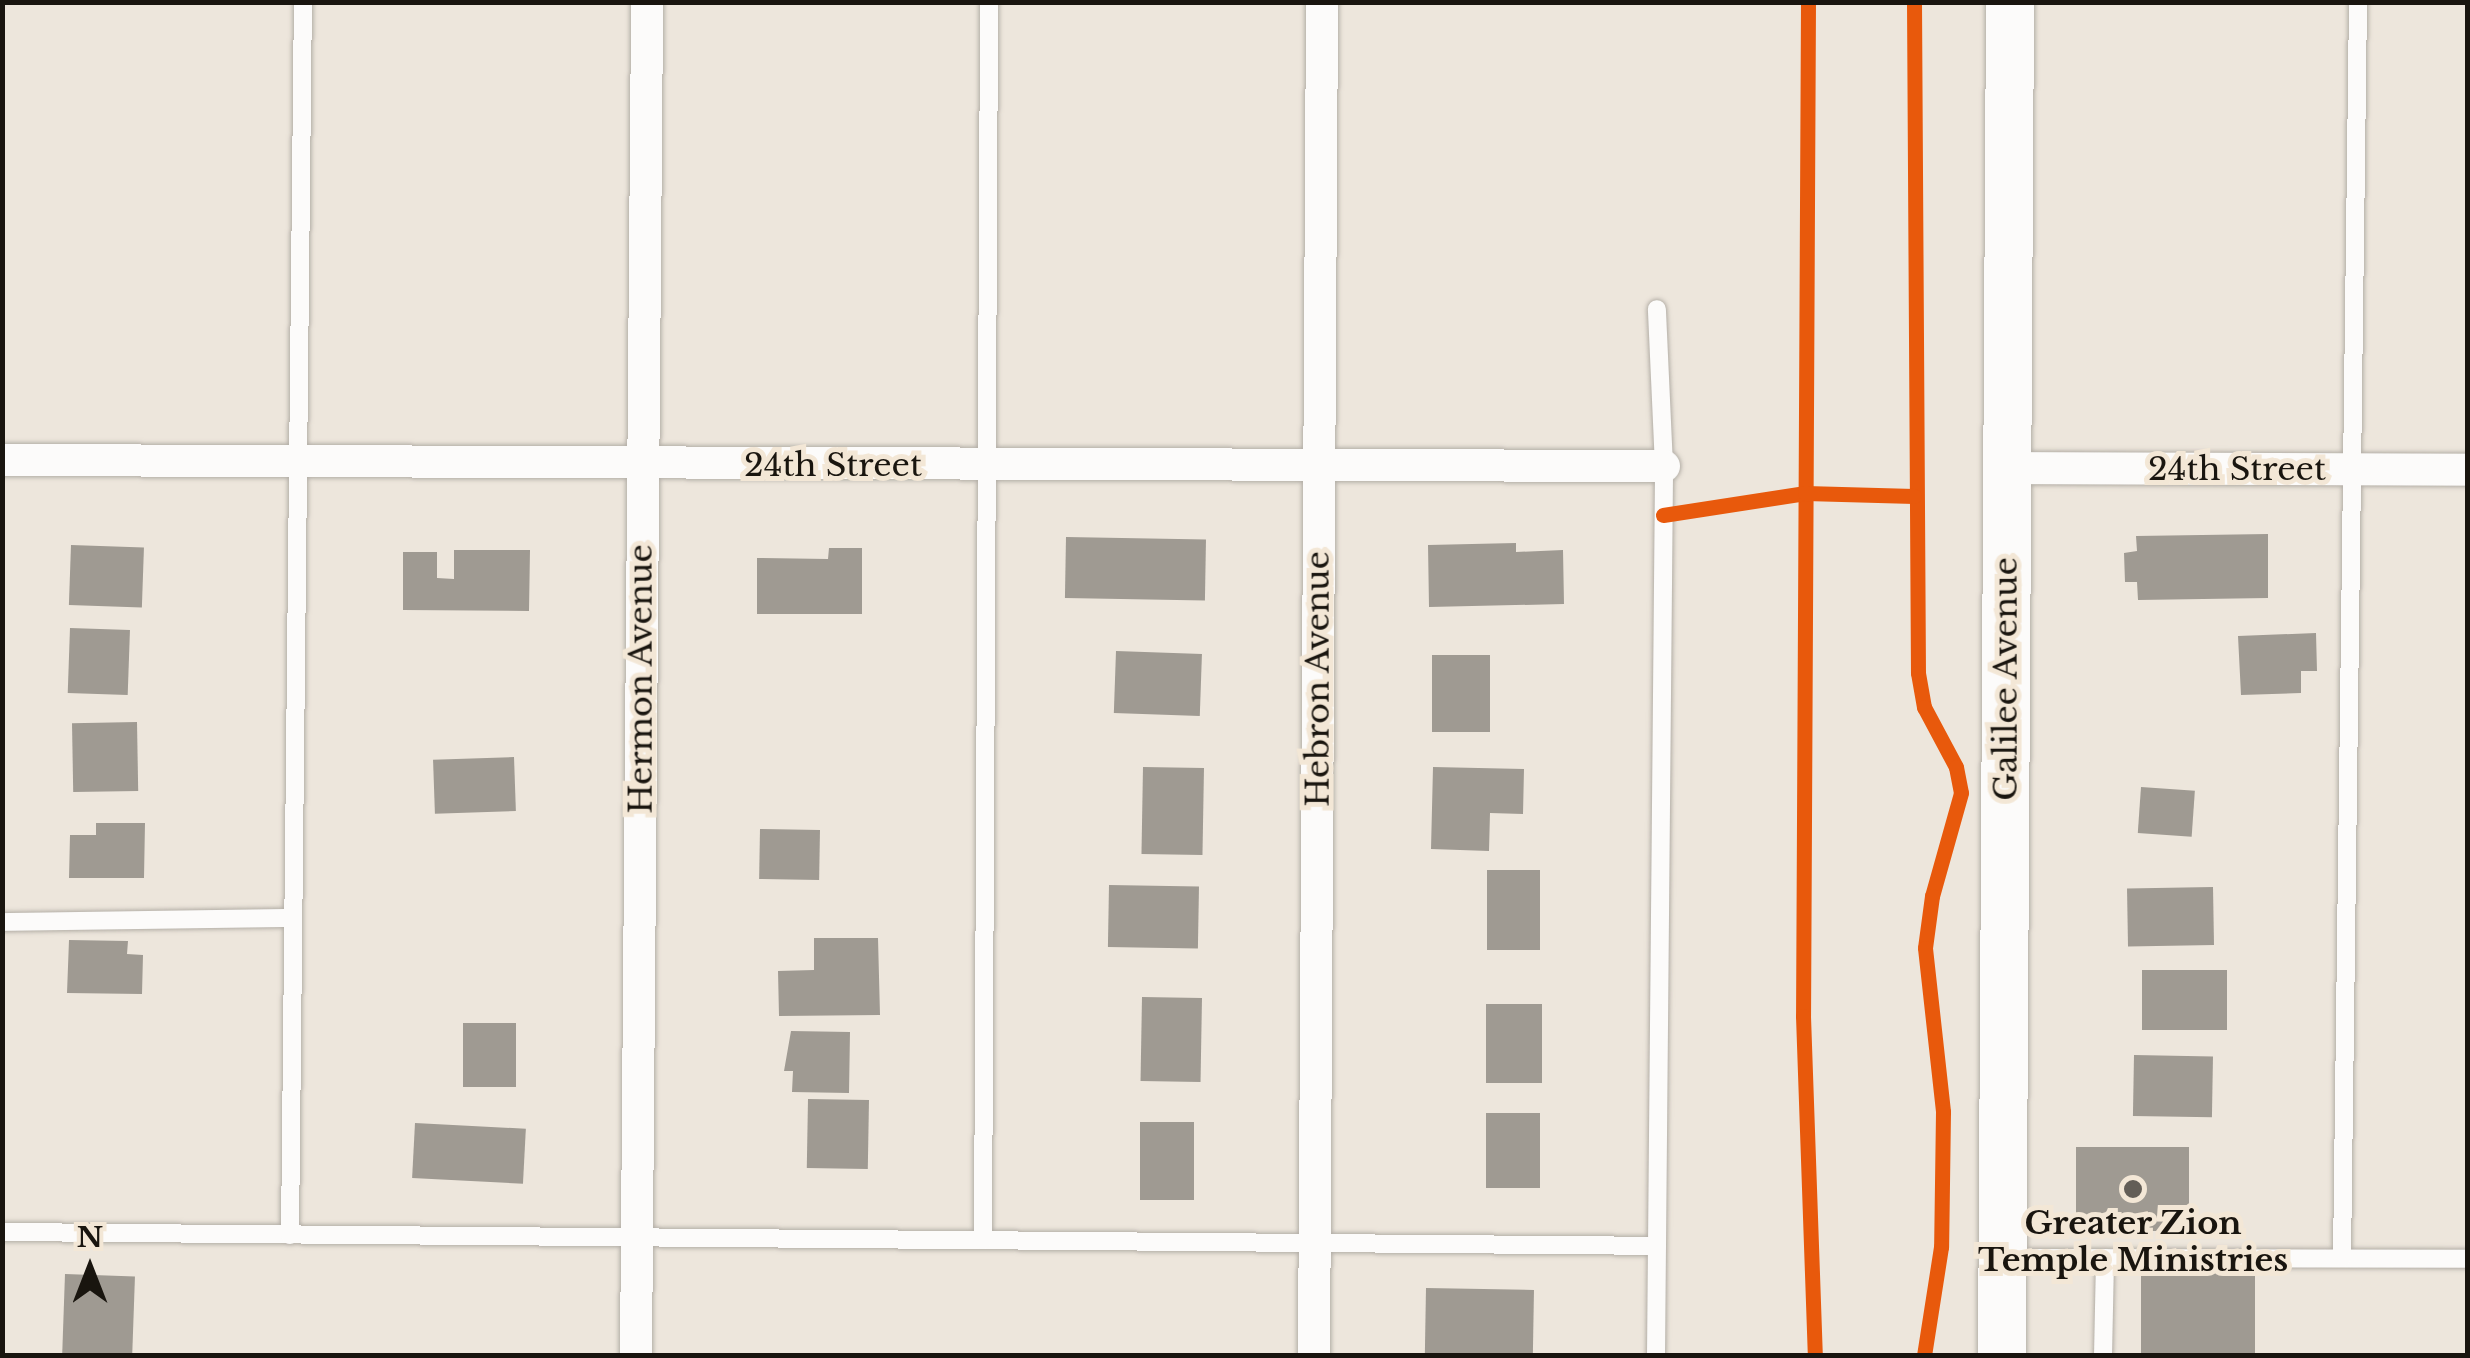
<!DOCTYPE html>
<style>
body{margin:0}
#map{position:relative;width:2470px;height:1358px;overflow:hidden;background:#ede6dc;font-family:"Libre Baskerville",serif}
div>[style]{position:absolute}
.building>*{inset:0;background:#9f9a92;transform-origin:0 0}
.roads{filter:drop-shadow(0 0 2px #b3aea6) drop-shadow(0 0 2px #b3aea6)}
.lane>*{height:18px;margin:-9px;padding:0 9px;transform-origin:9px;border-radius:9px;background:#fcfbfa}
.street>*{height:32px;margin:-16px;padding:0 16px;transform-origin:16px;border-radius:16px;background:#fcfbfa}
.secondary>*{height:48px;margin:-24px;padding:0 24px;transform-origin:24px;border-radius:24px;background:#fcfbfa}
.cycleway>*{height:15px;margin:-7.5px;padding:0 7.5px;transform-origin:7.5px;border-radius:7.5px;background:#e8590c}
.dots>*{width:28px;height:28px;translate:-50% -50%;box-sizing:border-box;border:5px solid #f3e7d6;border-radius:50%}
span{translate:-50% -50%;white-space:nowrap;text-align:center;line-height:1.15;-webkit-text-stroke:10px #f3e7d6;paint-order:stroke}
.street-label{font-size:32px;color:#19150f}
.poi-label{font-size:32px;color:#19150f;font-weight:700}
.frame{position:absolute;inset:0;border:5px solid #19150f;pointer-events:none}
.north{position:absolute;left:40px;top:1218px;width:100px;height:100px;-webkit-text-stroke:8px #f3e7d6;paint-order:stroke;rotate:0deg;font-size:28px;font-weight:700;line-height:40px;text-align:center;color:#19150f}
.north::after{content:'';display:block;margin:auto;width:35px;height:45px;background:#19150f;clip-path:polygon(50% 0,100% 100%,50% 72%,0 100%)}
</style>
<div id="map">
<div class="building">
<div style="clip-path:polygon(2268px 534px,2268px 598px,2138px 600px,2137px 582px,2125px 582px,2124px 553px,2137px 551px,2136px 536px)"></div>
<div style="left:1066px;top:537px;width:140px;height:61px;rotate:1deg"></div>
<div style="clip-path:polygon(1516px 543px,1516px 552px,1563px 550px,1564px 604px,1429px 607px,1428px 545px)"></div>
<div style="left:71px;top:545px;width:73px;height:60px;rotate:2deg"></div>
<div style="clip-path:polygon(829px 548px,862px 548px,862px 614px,757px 614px,757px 558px,828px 559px)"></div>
<div style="clip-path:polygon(454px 550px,530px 550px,529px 611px,403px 610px,403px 552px,437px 552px,437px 578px,454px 579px)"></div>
<div style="left:70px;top:628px;width:60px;height:65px;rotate:2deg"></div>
<div style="clip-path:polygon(2316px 633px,2317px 671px,2301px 671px,2301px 693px,2241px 695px,2238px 636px)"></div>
<div style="left:1116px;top:651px;width:86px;height:62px;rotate:2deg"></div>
<div style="left:1432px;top:655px;width:58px;height:77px"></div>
<div style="left:137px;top:722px;width:69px;height:65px;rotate:89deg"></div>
<div style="left:514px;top:757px;width:54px;height:81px;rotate:88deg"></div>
<div style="left:1143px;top:767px;width:61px;height:87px;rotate:1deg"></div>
<div style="clip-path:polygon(1433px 767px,1524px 769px,1523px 814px,1490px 813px,1489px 851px,1431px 849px)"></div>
<div style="left:2141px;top:787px;width:54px;height:46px;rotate:4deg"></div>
<div style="clip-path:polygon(96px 823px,145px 823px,144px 878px,69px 878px,70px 835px,96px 835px)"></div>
<div style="left:760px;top:829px;width:60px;height:50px;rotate:1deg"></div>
<div style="left:1487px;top:870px;width:53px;height:80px"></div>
<div style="left:1109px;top:885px;width:90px;height:62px;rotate:1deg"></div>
<div style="left:2213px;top:887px;width:58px;height:86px;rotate:89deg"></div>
<div style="clip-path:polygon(814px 938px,878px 938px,880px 1015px,779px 1016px,778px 971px,814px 970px)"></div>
<div style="clip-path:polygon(69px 940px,128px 941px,127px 954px,143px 955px,142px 994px,67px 993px)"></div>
<div style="left:2142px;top:970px;width:85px;height:60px"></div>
<div style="left:1142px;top:997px;width:60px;height:84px;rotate:1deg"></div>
<div style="left:1486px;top:1004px;width:56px;height:79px"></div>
<div style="left:463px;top:1023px;width:53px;height:64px"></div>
<div style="clip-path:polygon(791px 1031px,850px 1032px,849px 1093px,792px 1092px,793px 1071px,784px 1071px)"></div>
<div style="left:2134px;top:1055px;width:79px;height:61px;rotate:1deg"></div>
<div style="left:808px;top:1099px;width:61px;height:69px;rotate:1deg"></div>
<div style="left:1486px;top:1113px;width:54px;height:75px"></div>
<div style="left:1140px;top:1122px;width:54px;height:78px"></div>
<div style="left:415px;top:1123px;width:111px;height:55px;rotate:3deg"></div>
<div style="left:2076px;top:1147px;width:113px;height:84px"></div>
<div style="left:2141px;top:1271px;width:114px;height:85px"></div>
<div style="left:65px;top:1274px;width:70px;height:82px;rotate:2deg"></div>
<div style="left:1426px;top:1288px;width:108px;height:68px;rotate:1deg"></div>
</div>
<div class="roads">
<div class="lane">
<div style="left:2px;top:922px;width:291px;rotate:-0.8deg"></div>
<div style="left:2px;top:1232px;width:1655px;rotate:0.48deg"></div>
<div style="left:290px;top:1235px;width:1233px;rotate:-89.4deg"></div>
<div style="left:983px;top:1240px;width:1238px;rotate:-89.72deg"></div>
<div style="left:2003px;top:1258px;width:465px;rotate:0.1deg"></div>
<div style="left:2342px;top:1258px;width:1256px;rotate:-89.27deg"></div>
<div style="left:1656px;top:1356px;width:890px;rotate:-89.48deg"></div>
<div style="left:1664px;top:466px;width:157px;rotate:-92.6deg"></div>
<div style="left:2103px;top:1356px;width:98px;rotate:-88.8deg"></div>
</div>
<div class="street">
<div style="left:2px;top:460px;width:1662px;rotate:0.21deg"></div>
<div style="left:2007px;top:468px;width:461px;rotate:0.2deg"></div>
<div style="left:636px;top:1356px;width:1354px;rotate:-89.53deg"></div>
<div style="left:1314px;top:1356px;width:1354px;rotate:-89.66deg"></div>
</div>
<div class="secondary">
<div style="left:2002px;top:1356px;width:1354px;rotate:-89.66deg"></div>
</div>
</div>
<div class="cycleway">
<div style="left:1808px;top:2px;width:1014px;rotate:90.28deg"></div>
<div style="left:1803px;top:1016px;width:340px;rotate:88deg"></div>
<div style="left:1914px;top:2px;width:671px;rotate:89.66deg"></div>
<div style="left:1918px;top:673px;width:35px;rotate:80deg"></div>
<div style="left:1924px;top:707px;width:68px;rotate:61.9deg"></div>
<div style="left:1956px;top:767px;width:26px;rotate:79deg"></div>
<div style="left:1961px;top:793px;width:107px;rotate:105.7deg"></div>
<div style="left:1932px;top:896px;width:52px;rotate:97.7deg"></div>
<div style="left:1925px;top:948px;width:165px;rotate:83.7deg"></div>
<div style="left:1943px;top:1112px;width:135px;rotate:90.8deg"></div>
<div style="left:1941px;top:1247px;width:110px;rotate:98.9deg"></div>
<div style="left:1663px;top:515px;width:144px;rotate:-8.8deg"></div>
<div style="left:1805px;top:493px;width:109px;rotate:1.6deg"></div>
</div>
<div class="dots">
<div style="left:2133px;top:1189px;background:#635e57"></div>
</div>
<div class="street-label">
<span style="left:833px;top:465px">24th Street</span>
<span style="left:2237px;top:469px">24th Street</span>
<span style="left:641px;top:679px;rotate:-90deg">Hermon Avenue</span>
<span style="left:1318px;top:679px;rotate:-90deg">Hebron Avenue</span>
<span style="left:2006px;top:679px;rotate:-90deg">Galilee Avenue</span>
</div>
<div class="poi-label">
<span style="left:2133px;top:1242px">Greater Zion<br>Temple Ministries</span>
</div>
<div class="frame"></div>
<div class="north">N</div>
</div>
